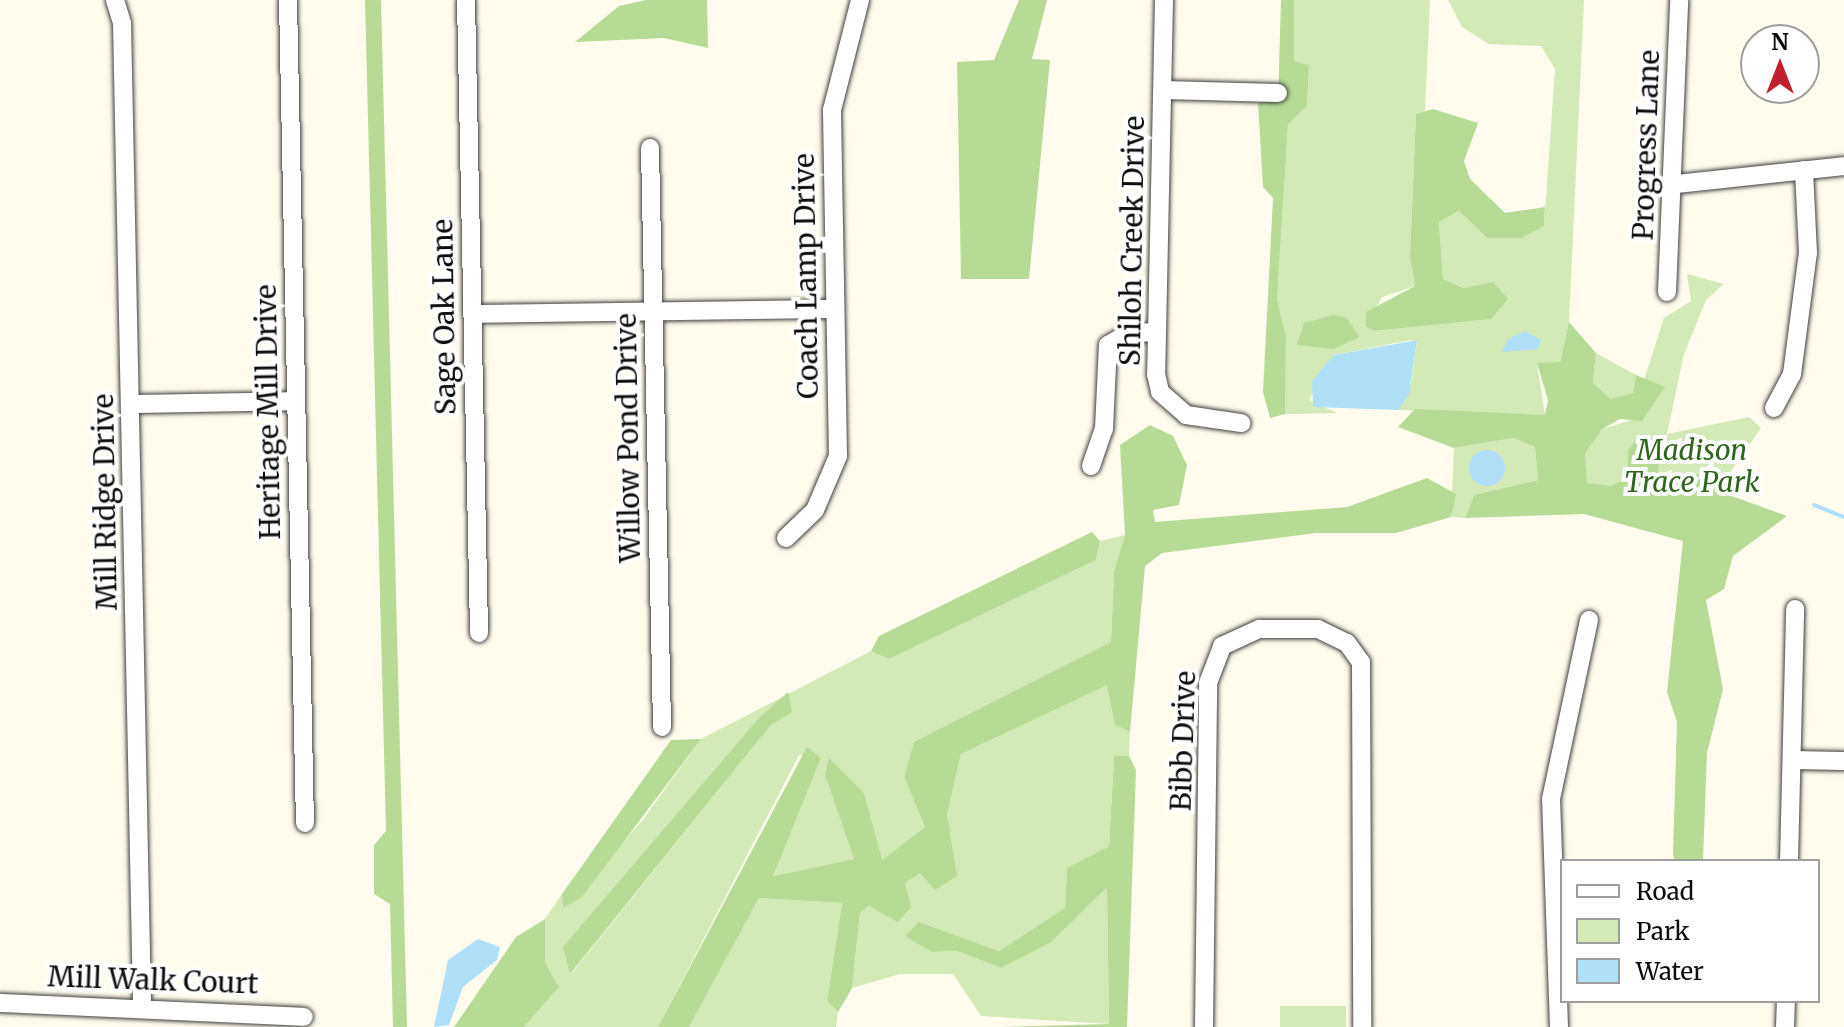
<!DOCTYPE html>
<style>
body{margin:0}
#map{position:relative;width:1844px;height:1027px;overflow:hidden;background:#fffbed;font-family:Merriweather,serif}
div>[style]{position:absolute}
.green>*{inset:0;background:#d3eab6;transform-origin:0 0}
.forest>*{inset:0;background:#b7db95}
.water>*{inset:0;background:#b0dff8}
.round{border-radius:50%}
.stream>*{height:4px;margin:-2px;padding:0 2px;transform-origin:2px;border-radius:2px;background:#b0dff8}
.roads{filter:drop-shadow(0 0 2px #404040) drop-shadow(0 0 2px #404040)}
.minor>*{height:18px;margin:-9px;padding:0 9px;transform-origin:9px;border-radius:9px;background:#fff}
span{translate:-50% -50%;white-space:nowrap;text-align:center;line-height:1.15;-webkit-text-stroke:8px #fff;paint-order:stroke}
.street-label{font-size:28px;color:#0d0d0d}
.park-label{font-size:28px;color:#2e661c;font-style:italic}
.legend{position:absolute;left:1560px;top:859px;width:260px;height:144px;box-sizing:border-box;background:#fff;border:2px solid #9e9e9e;margin:0;padding:10px 14px;list-style:none;font-size:24px;color:#0d0d0d}
.legend li{display:flex;align-items:center;gap:16px;height:40px}
.legend b{width:40px;border:2px solid #9e9e9e}
.north{position:absolute;left:1740px;top:24px;width:80px;height:80px;box-sizing:border-box;background:#fff;border:2px solid #9e9e9e;border-radius:50%;rotate:0deg;font-size:22px;font-weight:700;line-height:32px;text-align:center;color:#0d0d0d}
.north::after{content:'';display:block;margin:auto;width:28px;height:36px;background:#c1212e;clip-path:polygon(50% 0,100% 100%,50% 72%,0 100%)}
</style>
<div id="map">
<div class="green">
<div style="clip-path:polygon(1294px 0,1430px 0,1425px 111px,1416px 114px,1410px 257px,1415px 286px,1382px 297px,1366px 326px,1376px 331px,1490px 319px,1493px 282px,1464px 288px,1443px 279px,1439px 222px,1459px 211px,1487px 238px,1544px 226px,1555px 69px,1541px 46px,1489px 44px,1462px 27px,1448px 0,1584px 0,1569px 322px,1560px 362px,1537px 364px,1545px 415px,1398px 410px,1411px 383px,1417px 341px,1411px 340px,1334px 355px,1309px 400px,1337px 413px,1285px 414px,1286px 336px,1277px 300px,1288px 125px,1307px 106px,1309px 65px,1294px 61px)"></div>
<div style="clip-path:polygon(1687px 274px,1724px 284px,1706px 300px,1684px 354px,1667px 434px,1749px 417px,1761px 428px,1709px 502px,1586px 483px,1585px 454px,1602px 429px,1631px 420px,1664px 318px,1691px 301px)"></div>
<div style="clip-path:polygon(1596px 353px,1636px 375px,1633px 393px,1612px 400px,1593px 383px)"></div>
<div style="clip-path:polygon(1515px 438px,1535px 447px,1538px 480px,1474px 495px,1465px 518px,1451px 517px,1454px 448px)"></div>
<div style="clip-path:polygon(evenodd,1125px 535px,1114px 571px,1111px 642px,914px 743px,904px 777px,925px 827px,881px 861px,864px 793px,826px 774px,854px 859px,772px 876px,821px 758px,799px 755px,658px 1027px,524px 1027px,559px 987px,545px 962px,545px 919px,562px 894px,563px 908px,642px 821px,701px 739px,871px 651px,889px 659px,1096px 560px,1100px 541px,1125px 535px,788px 693px,791px 712px,770px 726px,571px 974px,564px 947px,758px 719px,788px 693px)"></div>
<div style="clip-path:polygon(1108px 684px,1115px 725px,1130px 732px,1129px 756px,1114px 756px,1109px 846px,1067px 868px,1066px 908px,999px 951px,919px 922px,932px 952px,957px 951px,1001px 968px,1050px 943px,1107px 886px,1109px 1024px,981px 1016px,953px 974px,900px 974px,852px 988px,860px 913px,947px 853px,947px 815px,961px 754px)"></div>
<div style="clip-path:polygon(759px 898px,842px 903px,827px 1001px,838px 1012px,836px 1027px,689px 1027px)"></div>
<div style="left:1280px;top:1006px;width:66px;height:21px"></div>
</div>
<div class="forest">
<div style="clip-path:polygon(365px 0,381px 0,407px 1027px,393px 1027px,390px 904px,374px 894px,374px 845px,386px 831px)"></div>
<div style="clip-path:polygon(646px 0,707px 0,708px 48px,664px 38px,575px 42px,619px 6px)"></div>
<div style="clip-path:polygon(1019px 0,1047px 0,1032px 59px,1050px 60px,1029px 279px,961px 279px,957px 62px,994px 60px)"></div>
<div style="clip-path:polygon(1281px 0,1294px 0,1294px 61px,1309px 65px,1307px 106px,1288px 125px,1277px 300px,1286px 336px,1285px 414px,1270px 418px,1263px 392px,1273px 198px,1263px 187px,1258px 103px,1278px 100px)"></div>
<div style="clip-path:polygon(1433px 109px,1478px 123px,1464px 161px,1470px 179px,1505px 213px,1545px 207px,1544px 226px,1521px 238px,1487px 238px,1459px 211px,1439px 222px,1443px 279px,1464px 288px,1493px 282px,1508px 299px,1491px 319px,1375px 331px,1366px 327px,1366px 312px,1415px 286px,1410px 257px,1416px 114px)"></div>
<div style="clip-path:polygon(1334px 315px,1347px 318px,1359px 337px,1334px 349px,1297px 345px,1304px 323px)"></div>
<div style="clip-path:polygon(1569px 322px,1596px 353px,1593px 383px,1611px 399px,1633px 393px,1636px 375px,1665px 387px,1642px 421px,1620px 419px,1602px 429px,1585px 454px,1587px 483px,1611px 486px,1628px 478px,1628px 450px,1641px 434px,1660px 441px,1658px 473px,1705px 474px,1726px 494px,1787px 516px,1733px 556px,1724px 589px,1706px 600px,1723px 689px,1707px 753px,1703px 861px,1675px 861px,1673px 854px,1677px 722px,1667px 692px,1683px 541px,1584px 514px,1465px 518px,1474px 495px,1538px 480px,1535px 447px,1514px 438px,1454px 448px,1398px 427px,1415px 409px,1545px 415px,1548px 400px,1537px 363px,1560px 362px)"></div>
<div style="clip-path:polygon(1150px 425px,1173px 436px,1187px 465px,1179px 505px,1153px 510px,1155px 522px,1347px 507px,1427px 478px,1456px 494px,1451px 517px,1396px 533px,1316px 533px,1162px 553px,1145px 566px,1130px 732px,1115px 725px,1107px 685px,961px 754px,947px 815px,957px 876px,935px 890px,920px 873px,905px 883px,911px 907px,898px 922px,869px 906px,860px 913px,852px 988px,838px 1012px,827px 1001px,842px 903px,759px 898px,689px 1027px,658px 1027px,807px 747px,821px 758px,773px 876px,854px 859px,825px 774px,829px 758px,864px 793px,882px 860px,925px 827px,904px 777px,914px 742px,1111px 642px,1114px 571px,1125px 535px,1120px 445px)"></div>
<div style="clip-path:polygon(1092px 532px,1100px 541px,1096px 560px,889px 659px,871px 651px,879px 636px)"></div>
<div style="clip-path:polygon(788px 692px,792px 712px,770px 726px,570px 974px,563px 947px,758px 719px)"></div>
<div style="clip-path:polygon(701px 739px,582px 897px,563px 908px,562px 894px,671px 740px)"></div>
<div style="clip-path:polygon(1114px 756px,1129px 756px,1136px 770px,1127px 1027px,1001px 1027px,1109px 1024px,1107px 887px,1050px 943px,1001px 968px,957px 951px,932px 952px,905px 936px,919px 922px,999px 951px,1065px 908px,1067px 868px,1109px 846px)"></div>
<div style="clip-path:polygon(545px 919px,545px 962px,559px 987px,524px 1027px,454px 1027px,516px 937px)"></div>
</div>
<div class="water">
<div style="clip-path:polygon(1525px 331px,1541px 340px,1538px 349px,1502px 352px,1508px 339px)"></div>
<div style="clip-path:polygon(1417px 340px,1409px 394px,1398px 410px,1313px 407px,1312px 381px,1334px 355px)"></div>
<div class="round" style="left:1469px;top:450px;width:36px;height:36px"></div>
<div style="clip-path:polygon(478px 939px,500px 947px,497px 960px,463px 987px,449px 1025px,434px 1027px,448px 960px)"></div>
</div>
<div class="stream">
<div style="left:1814px;top:505px;width:32px;rotate:22deg"></div>
</div>
<div class="roads">
<div class="minor">
<div style="left:115px;top:0;width:24px;rotate:73deg"></div>
<div style="left:122px;top:23px;width:982px;rotate:88.83deg"></div>
<div style="left:288px;top:0;width:823px;rotate:88.82deg"></div>
<div style="left:466px;top:0;width:633px;rotate:88.82deg"></div>
<div style="left:1164px;top:0;width:374px;rotate:91.2deg"></div>
<div style="left:1156px;top:374px;width:18px;rotate:77deg"></div>
<div style="left:1160px;top:392px;width:35px;rotate:41deg"></div>
<div style="left:1186px;top:415px;width:56px;rotate:8.3deg"></div>
<div style="left:1163px;top:90px;width:115px;rotate:1.5deg"></div>
<div style="left:650px;top:148px;width:579px;rotate:88.81deg"></div>
<div style="left:1676px;top:184px;width:169px;rotate:-6.1deg"></div>
<div style="left:1667px;top:292px;width:292px;rotate:-87.6deg"></div>
<div style="left:472px;top:314px;width:361px;rotate:-0.8deg"></div>
<div style="left:131px;top:404px;width:164px;rotate:-1deg"></div>
<div style="left:1774px;top:408px;width:38px;rotate:-62deg"></div>
<div style="left:1792px;top:374px;width:122px;rotate:-82.5deg"></div>
<div style="left:1808px;top:253px;width:83px;rotate:-92.8deg"></div>
<div style="left:1091px;top:466px;width:39px;rotate:-71deg"></div>
<div style="left:1104px;top:429px;width:84px;rotate:-87.3deg"></div>
<div style="left:1108px;top:345px;width:24px;rotate:-30deg"></div>
<div style="left:1129px;top:333px;width:24px;rotate:-2deg"></div>
<div style="left:786px;top:538px;width:40px;rotate:-44deg"></div>
<div style="left:815px;top:510px;width:59px;rotate:-66.9deg"></div>
<div style="left:838px;top:456px;width:346px;rotate:-91deg"></div>
<div style="left:832px;top:110px;width:114px;rotate:-75.7deg"></div>
<div style="left:1792px;top:760px;width:52px;rotate:1.1deg"></div>
<div style="left:1789px;top:861px;width:252px;rotate:-88.6deg"></div>
<div style="left:0;top:1003px;width:304px;rotate:2.6deg"></div>
<div style="left:1204px;top:1027px;width:344px;rotate:-89.3deg"></div>
<div style="left:1208px;top:683px;width:40px;rotate:-69deg"></div>
<div style="left:1222px;top:646px;width:41px;rotate:-24.7deg"></div>
<div style="left:1259px;top:629px;width:59px"></div>
<div style="left:1318px;top:629px;width:32px;rotate:26deg"></div>
<div style="left:1347px;top:643px;width:24px;rotate:54deg"></div>
<div style="left:1361px;top:662px;width:365px;rotate:89.8deg"></div>
<div style="left:1559px;top:1027px;width:228px;rotate:-92deg"></div>
<div style="left:1551px;top:799px;width:183px;rotate:-78deg"></div>
<div style="left:1785px;top:1027px;width:26px;rotate:-88deg"></div>
</div>
</div>
<div class="street-label">
<span style="left:1646px;top:145px;rotate:-88deg">Progress Lane</span>
<span style="left:1132px;top:241px;rotate:-89deg">Shiloh Creek Drive</span>
<span style="left:806px;top:276px;rotate:-91deg">Coach Lamp Drive</span>
<span style="left:444px;top:317px;rotate:-91deg">Sage Oak Lane</span>
<span style="left:268px;top:412px;rotate:-91deg">Heritage Mill Drive</span>
<span style="left:628px;top:438px;rotate:-91deg">Willow Pond Drive</span>
<span style="left:105px;top:502px;rotate:-91deg">Mill Ridge Drive</span>
<span style="left:1183px;top:741px;rotate:-88deg">Bibb Drive</span>
<span style="left:153px;top:980px;rotate:2deg">Mill Walk Court</span>
</div>
<div class="park-label">
<span style="left:1692px;top:466px">Madison<br>Trace Park</span>
</div>
<ul class="legend">
<li><b style="height:10px;background:#fff"></b>Road</li>
<li><b style="height:22px;background:#d3eab6"></b>Park</li>
<li><b style="height:22px;background:#b0dff8"></b>Water</li>
</ul>
<div class="north">N</div>
</div>
